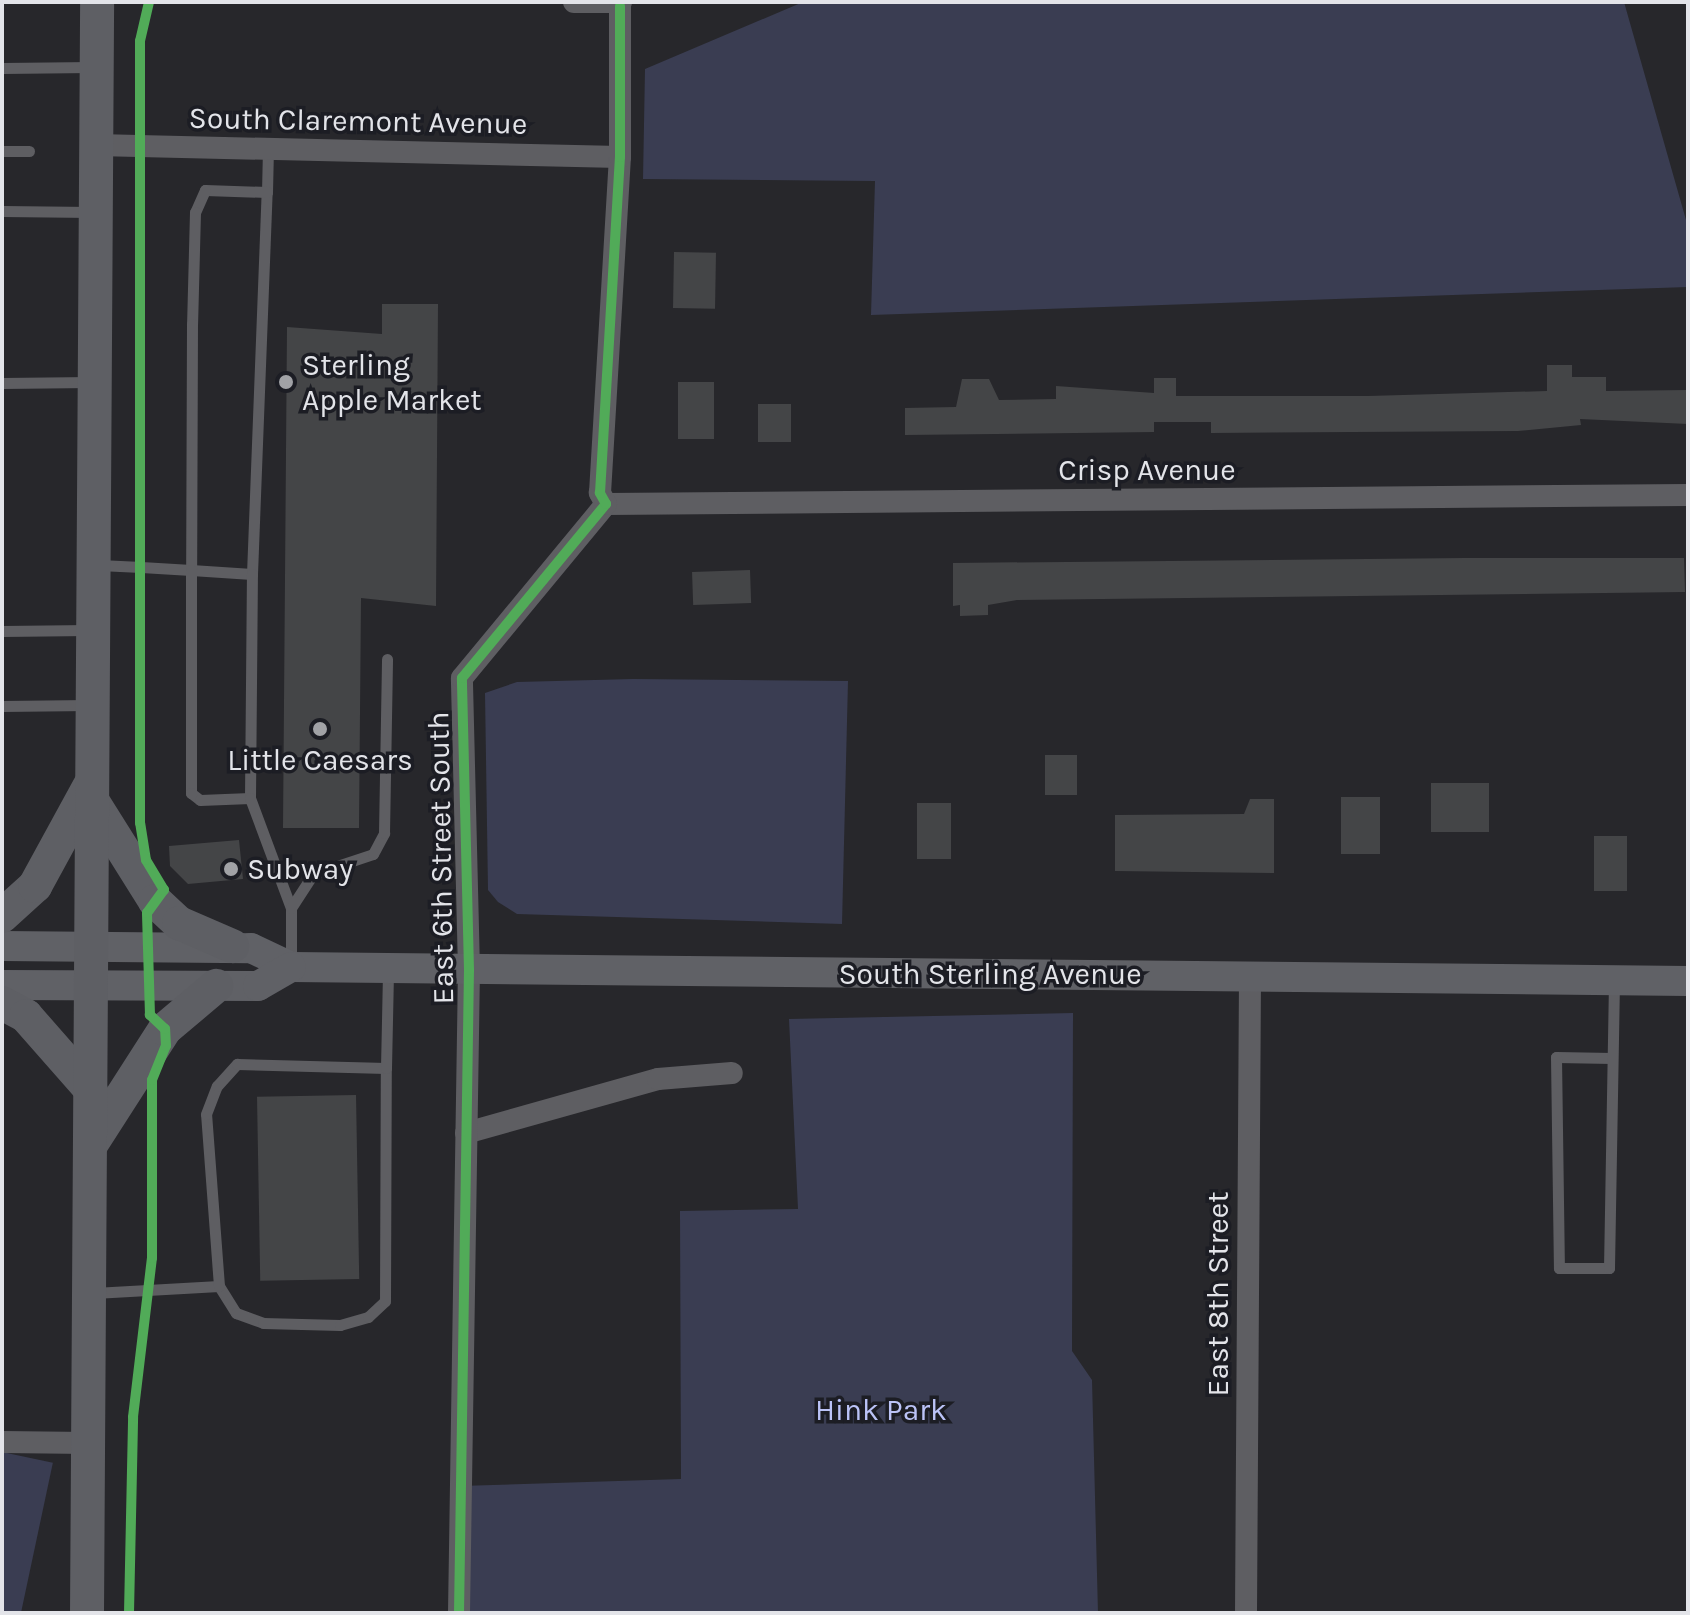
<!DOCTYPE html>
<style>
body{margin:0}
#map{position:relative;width:1690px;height:1615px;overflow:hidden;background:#27272b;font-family:Karla,sans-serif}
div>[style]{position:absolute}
.green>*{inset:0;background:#3a3d52;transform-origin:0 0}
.building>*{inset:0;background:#444547;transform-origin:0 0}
.lane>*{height:11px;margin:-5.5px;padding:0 5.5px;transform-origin:5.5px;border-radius:5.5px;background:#5e5e62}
.street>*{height:22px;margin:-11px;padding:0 11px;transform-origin:11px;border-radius:11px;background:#5e5e62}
.secondary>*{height:30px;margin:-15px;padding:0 15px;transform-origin:15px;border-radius:15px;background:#606166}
.primary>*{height:34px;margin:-17px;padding:0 17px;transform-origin:17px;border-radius:17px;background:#5e5f64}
.cycleway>*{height:10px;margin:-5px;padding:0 5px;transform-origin:5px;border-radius:5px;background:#51ab58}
.dots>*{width:22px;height:22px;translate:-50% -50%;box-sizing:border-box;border:4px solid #1c1d24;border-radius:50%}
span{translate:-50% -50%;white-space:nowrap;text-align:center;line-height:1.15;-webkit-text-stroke:7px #1c1d24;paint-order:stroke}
.street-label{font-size:30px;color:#e3e4e9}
.poi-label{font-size:30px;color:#e3e4e9}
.left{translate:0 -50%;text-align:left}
.park-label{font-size:30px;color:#bbc3f7}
.frame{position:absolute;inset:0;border:4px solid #e3e4e9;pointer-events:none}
</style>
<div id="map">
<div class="green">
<div style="clip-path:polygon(803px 2px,1624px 2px,1688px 227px,1688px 287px,871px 315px,875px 181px,643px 179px,645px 69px)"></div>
<div style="clip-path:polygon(633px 679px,848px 681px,842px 924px,517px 914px,498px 902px,488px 890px,485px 693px,517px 682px)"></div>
<div style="clip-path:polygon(1073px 1013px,1072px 1351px,1092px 1380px,1098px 1613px,459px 1613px,460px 1486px,681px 1479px,680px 1211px,798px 1209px,789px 1019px)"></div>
<div style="left:2px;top:1452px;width:52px;height:161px;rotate:12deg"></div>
</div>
<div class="building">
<div style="left:674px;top:252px;width:42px;height:56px;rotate:1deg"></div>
<div style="clip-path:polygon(382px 304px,438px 304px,436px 606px,361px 598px,359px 828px,283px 828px,287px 327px,382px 334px)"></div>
<div style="clip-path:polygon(1547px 365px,1572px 365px,1572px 377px,1606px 377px,1606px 391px,1688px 390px,1688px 424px,1580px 419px,1581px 425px,1518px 431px,1211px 433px,1211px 422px,1154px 422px,1154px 432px,905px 435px,905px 408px,956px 407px,962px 379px,989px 379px,999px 400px,1056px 399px,1056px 386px,1154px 393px,1154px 378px,1176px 378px,1176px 396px,1368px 396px,1547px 391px)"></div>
<div style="left:678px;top:382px;width:36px;height:57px"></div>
<div style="left:791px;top:404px;width:38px;height:33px;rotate:90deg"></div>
<div style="clip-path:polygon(1465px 558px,1684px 558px,1685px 592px,1017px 600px,988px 605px,988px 615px,960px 616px,960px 605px,953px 606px,953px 563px)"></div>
<div style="left:750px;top:570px;width:33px;height:58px;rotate:88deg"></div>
<div style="left:1077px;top:755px;width:40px;height:32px;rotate:90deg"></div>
<div style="left:1431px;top:783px;width:58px;height:49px"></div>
<div style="left:1341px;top:797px;width:39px;height:57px"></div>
<div style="clip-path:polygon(1250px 799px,1274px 799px,1274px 873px,1115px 871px,1115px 815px,1244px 814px)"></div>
<div style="left:917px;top:803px;width:34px;height:56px"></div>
<div style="left:1594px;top:836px;width:33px;height:55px"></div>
<div style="clip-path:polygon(239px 840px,243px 879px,188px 884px,170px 866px,169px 846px)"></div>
<div style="left:356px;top:1095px;width:184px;height:99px;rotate:89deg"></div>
</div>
<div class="lane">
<div style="left:2px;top:68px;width:90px;rotate:-0.6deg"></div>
<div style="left:2px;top:151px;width:27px"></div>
<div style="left:267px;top:192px;width:44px;rotate:-88.7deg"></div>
<div style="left:2px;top:211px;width:90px;rotate:0.6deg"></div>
<div style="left:2px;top:383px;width:89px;rotate:-0.6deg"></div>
<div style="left:99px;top:565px;width:42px;rotate:2.7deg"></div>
<div style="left:141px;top:567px;width:50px;rotate:3.4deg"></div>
<div style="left:191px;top:570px;width:61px;rotate:3.8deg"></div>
<div style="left:252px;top:574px;width:382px;rotate:-87.8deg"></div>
<div style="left:267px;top:192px;width:62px;rotate:-178.2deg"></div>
<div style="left:205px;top:190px;width:24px;rotate:114deg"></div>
<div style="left:195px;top:212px;width:112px;rotate:91.5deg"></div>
<div style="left:192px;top:324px;width:246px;rotate:90.2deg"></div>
<div style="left:191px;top:570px;width:223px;rotate:90deg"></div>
<div style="left:191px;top:793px;width:11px;rotate:38deg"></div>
<div style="left:200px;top:800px;width:50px;rotate:-2.3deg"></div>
<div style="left:250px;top:798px;width:224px;rotate:-89.5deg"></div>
<div style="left:2px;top:631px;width:87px;rotate:-0.7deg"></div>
<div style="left:2px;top:706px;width:87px;rotate:-0.7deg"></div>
<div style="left:250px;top:798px;width:117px;rotate:69.6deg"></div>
<div style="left:291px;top:908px;width:54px;rotate:90deg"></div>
<div style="left:291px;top:908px;width:40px;rotate:-57.1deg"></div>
<div style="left:313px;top:874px;width:63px;rotate:-18.4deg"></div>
<div style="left:373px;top:854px;width:24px;rotate:-62deg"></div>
<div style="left:384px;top:833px;width:174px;rotate:-89deg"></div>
<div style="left:1612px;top:1058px;width:56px;rotate:-179deg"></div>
<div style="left:1556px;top:1057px;width:211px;rotate:89.2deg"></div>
<div style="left:1559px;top:1268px;width:50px"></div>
<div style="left:1609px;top:1268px;width:287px;rotate:-89deg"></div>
<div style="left:219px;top:1286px;width:32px;rotate:58deg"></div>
<div style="left:236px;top:1313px;width:29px;rotate:20deg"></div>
<div style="left:263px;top:1323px;width:77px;rotate:1.5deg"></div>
<div style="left:340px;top:1325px;width:29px;rotate:-16deg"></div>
<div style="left:368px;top:1317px;width:23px;rotate:-43deg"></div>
<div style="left:385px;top:1301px;width:233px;rotate:-89.8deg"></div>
<div style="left:94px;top:1293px;width:125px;rotate:-3.2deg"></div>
<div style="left:219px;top:1286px;width:172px;rotate:-94.3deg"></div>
<div style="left:206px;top:1114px;width:30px;rotate:-69deg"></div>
<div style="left:217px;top:1086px;width:30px;rotate:-48deg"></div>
<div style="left:237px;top:1064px;width:149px;rotate:1.5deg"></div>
<div style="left:386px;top:1068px;width:97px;rotate:-88.8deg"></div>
</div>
<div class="street">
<div style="left:574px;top:2px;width:47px"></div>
<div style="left:96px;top:145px;width:524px;rotate:1.31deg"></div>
<div style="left:606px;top:504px;width:1082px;rotate:-0.48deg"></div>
<div style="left:466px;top:1133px;width:199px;rotate:-15.7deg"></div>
<div style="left:658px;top:1079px;width:74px;rotate:-4.6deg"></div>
<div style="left:2px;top:1442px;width:86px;rotate:0.7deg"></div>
<div style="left:459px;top:1613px;width:643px;rotate:-89.11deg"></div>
<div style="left:469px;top:970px;width:292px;rotate:-91.4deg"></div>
<div style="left:462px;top:678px;width:226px;rotate:-50.4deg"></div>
<div style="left:606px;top:504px;width:13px;rotate:-119deg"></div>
<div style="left:600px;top:493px;width:337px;rotate:-86.6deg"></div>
<div style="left:620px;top:157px;width:151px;rotate:-90deg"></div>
<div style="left:1246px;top:1613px;width:637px;rotate:-89.64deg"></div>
</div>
<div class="secondary">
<div style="left:2px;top:946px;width:249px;rotate:0.5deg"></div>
<div style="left:251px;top:948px;width:44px;rotate:25.4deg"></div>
<div style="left:291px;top:967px;width:1397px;rotate:0.57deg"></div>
<div style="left:2px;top:985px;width:256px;rotate:0.2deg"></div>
<div style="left:258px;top:986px;width:38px;rotate:-30deg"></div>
</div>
<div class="primary">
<div style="left:93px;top:802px;width:117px;rotate:57.9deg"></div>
<div style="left:155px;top:901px;width:33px;rotate:43deg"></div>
<div style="left:179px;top:923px;width:58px;rotate:23.5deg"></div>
<div style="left:2px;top:916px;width:45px;rotate:-42.3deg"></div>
<div style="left:35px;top:886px;width:113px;rotate:-61.4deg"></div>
<div style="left:2px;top:1003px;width:27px;rotate:28deg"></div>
<div style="left:26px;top:1016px;width:98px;rotate:48.7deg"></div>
<div style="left:90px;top:1146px;width:139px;rotate:-57.3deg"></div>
<div style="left:165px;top:1029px;width:67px;rotate:-40.1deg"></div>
<div style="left:87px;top:1613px;width:1611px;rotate:-89.64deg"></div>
</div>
<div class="cycleway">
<div style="left:129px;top:1613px;width:196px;rotate:-88.8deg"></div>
<div style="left:133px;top:1417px;width:160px;rotate:-83.2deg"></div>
<div style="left:152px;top:1258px;width:178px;rotate:-90deg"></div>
<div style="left:152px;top:1080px;width:37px;rotate:-68deg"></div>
<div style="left:166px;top:1046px;width:17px;rotate:-93deg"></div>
<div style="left:165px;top:1029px;width:21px;rotate:-137deg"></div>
<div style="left:150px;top:1015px;width:102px;rotate:-91.7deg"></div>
<div style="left:147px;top:913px;width:29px;rotate:-54deg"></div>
<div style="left:164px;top:890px;width:35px;rotate:-121deg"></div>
<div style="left:146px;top:860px;width:37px;rotate:-99deg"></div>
<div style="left:140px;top:823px;width:782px;rotate:-90deg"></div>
<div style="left:140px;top:41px;width:40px;rotate:-77deg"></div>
<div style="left:459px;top:1613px;width:643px;rotate:-89.11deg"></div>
<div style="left:469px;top:970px;width:292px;rotate:-91.4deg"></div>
<div style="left:462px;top:678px;width:226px;rotate:-50.4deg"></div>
<div style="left:606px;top:504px;width:13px;rotate:-119deg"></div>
<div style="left:600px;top:493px;width:337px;rotate:-86.6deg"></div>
<div style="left:620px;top:157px;width:151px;rotate:-90deg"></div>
</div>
<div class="dots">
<div style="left:286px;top:382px;background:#a1a2a6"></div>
<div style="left:320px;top:729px;background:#a1a2a6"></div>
<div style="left:231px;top:869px;background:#a1a2a6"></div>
</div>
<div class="street-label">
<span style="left:358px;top:121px;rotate:1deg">South Claremont Avenue</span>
<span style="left:1147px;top:470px">Crisp Avenue</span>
<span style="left:441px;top:858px;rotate:-91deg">East 6th Street South</span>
<span style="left:990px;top:974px">South Sterling Avenue</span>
<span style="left:1218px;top:1294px;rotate:-90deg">East 8th Street</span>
</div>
<div class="poi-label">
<span class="left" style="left:302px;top:382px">Sterling<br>Apple Market</span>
<span style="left:320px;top:760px">Little Caesars</span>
<span class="left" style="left:247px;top:869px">Subway</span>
</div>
<div class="park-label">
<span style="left:881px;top:1410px">Hink Park</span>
</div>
<div class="frame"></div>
</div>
